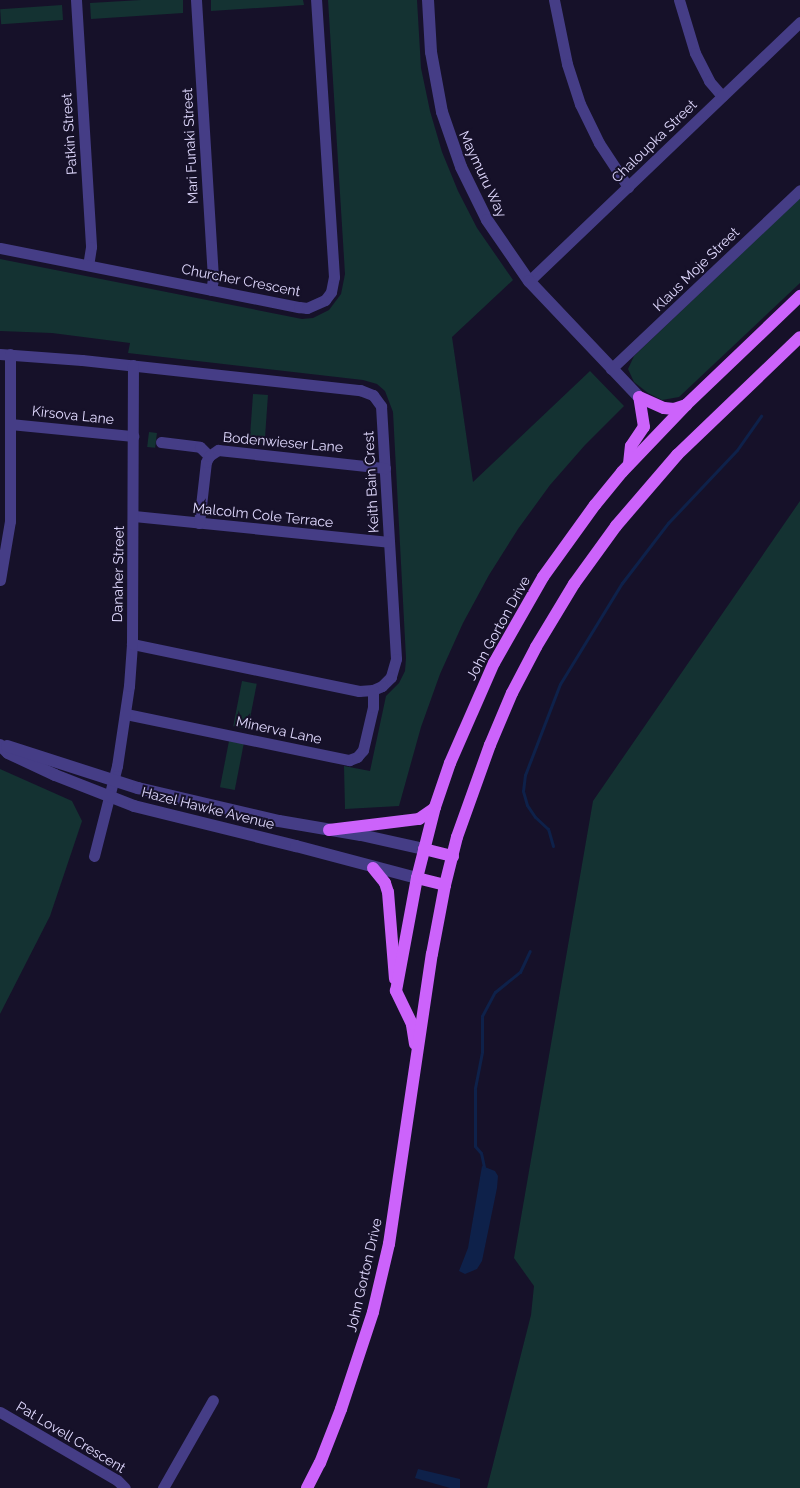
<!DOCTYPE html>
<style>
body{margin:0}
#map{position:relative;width:800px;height:1488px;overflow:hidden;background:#161129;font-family:Raleway,sans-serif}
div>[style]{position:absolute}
.green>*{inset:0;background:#143232;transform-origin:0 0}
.water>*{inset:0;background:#0e214a}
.stream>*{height:3px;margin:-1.5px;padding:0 1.5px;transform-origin:1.5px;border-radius:1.5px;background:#0e214a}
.minor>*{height:11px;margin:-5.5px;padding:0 5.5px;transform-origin:5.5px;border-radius:5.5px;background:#453d86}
.tertiary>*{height:12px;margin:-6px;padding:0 6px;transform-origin:6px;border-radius:6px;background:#453d86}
.primary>*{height:12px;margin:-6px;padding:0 6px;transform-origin:6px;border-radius:6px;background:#cc63fb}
span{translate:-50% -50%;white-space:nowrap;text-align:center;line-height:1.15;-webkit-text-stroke:4px #161129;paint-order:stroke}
.street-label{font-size:14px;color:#e0d9fe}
</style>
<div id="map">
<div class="green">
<div style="clip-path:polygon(141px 0,183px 0,183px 13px,91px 19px,90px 3px)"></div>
<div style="clip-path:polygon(211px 0,303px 0,304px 5px,211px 11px)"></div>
<div style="clip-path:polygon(328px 0,417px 0,421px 68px,430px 111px,442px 152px,458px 191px,477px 228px,513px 280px,452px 337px,473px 482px,590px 371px,624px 406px,585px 445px,550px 485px,518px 529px,489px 575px,463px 623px,440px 674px,421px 727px,399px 806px,345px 809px,344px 766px,370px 771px,386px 696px,399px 683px,405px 671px,406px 658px,393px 412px,385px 391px,377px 384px,363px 380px,128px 353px,130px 343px,52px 333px,0 331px,0 259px,302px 319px,313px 318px,329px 310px,341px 294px,345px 274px)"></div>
<div style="left:62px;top:5px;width:15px;height:62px;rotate:86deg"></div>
<div style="clip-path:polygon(800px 198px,800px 283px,679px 397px,662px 400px,648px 393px,634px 382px,628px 369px,634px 356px)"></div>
<div style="left:253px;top:394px;width:15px;height:49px;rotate:4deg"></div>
<div style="left:149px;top:432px;width:8px;height:15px;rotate:7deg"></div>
<div style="clip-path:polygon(800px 501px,800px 1488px,487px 1488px,531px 1315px,534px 1286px,514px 1258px,593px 801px)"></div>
<div style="left:242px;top:681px;width:15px;height:46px;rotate:11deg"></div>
<div style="left:229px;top:741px;width:15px;height:47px;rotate:11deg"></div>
<div style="clip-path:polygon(0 769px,72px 801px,82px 821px,50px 916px,0 1014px)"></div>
</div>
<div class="water">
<div style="clip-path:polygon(482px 1166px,495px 1171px,498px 1176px,497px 1188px,482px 1261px,477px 1269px,465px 1274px,459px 1271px,468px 1248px)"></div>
<div style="clip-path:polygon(418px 1469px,460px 1479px,460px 1488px,450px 1488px,415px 1478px)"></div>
</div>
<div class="stream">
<div style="left:553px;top:846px;width:18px;rotate:-106deg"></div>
<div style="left:548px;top:829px;width:18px;rotate:-137deg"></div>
<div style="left:535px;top:817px;width:14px;rotate:-124deg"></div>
<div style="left:527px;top:805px;width:15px;rotate:-106deg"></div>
<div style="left:523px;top:791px;width:16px;rotate:-83deg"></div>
<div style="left:525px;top:775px;width:97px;rotate:-69deg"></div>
<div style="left:560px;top:684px;width:119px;rotate:-58.5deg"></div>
<div style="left:622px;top:583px;width:76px;rotate:-52.5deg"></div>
<div style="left:668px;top:523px;width:100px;rotate:-46.6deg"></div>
<div style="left:737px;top:450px;width:42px;rotate:-54.8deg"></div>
<div style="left:484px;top:1167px;width:14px;rotate:-102deg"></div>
<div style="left:481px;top:1153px;width:9px;rotate:-131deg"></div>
<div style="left:475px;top:1146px;width:58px;rotate:-90deg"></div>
<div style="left:475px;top:1088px;width:37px;rotate:-79deg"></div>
<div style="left:482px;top:1052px;width:36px;rotate:-90deg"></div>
<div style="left:482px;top:1016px;width:27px;rotate:-62deg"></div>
<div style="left:495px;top:992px;width:32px;rotate:-39deg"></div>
<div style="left:520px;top:972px;width:23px;rotate:-65deg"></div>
</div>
<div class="minor">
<div style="left:76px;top:0;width:247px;rotate:86.5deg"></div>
<div style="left:91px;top:247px;width:18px;rotate:99deg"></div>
<div style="left:196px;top:0;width:280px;rotate:86.5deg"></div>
<div style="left:213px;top:279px;width:11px;rotate:100deg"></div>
<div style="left:554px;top:0;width:65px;rotate:78.5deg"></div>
<div style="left:567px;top:64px;width:42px;rotate:72deg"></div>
<div style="left:580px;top:104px;width:43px;rotate:64deg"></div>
<div style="left:599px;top:143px;width:53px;rotate:56.6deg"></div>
<div style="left:679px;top:0;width:55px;rotate:73.2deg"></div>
<div style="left:695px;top:53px;width:31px;rotate:63deg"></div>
<div style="left:709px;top:81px;width:20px;rotate:49deg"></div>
<div style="left:0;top:248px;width:305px;rotate:11.2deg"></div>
<div style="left:299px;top:307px;width:8px;rotate:7deg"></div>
<div style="left:307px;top:308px;width:20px;rotate:-24deg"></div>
<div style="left:325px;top:300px;width:10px;rotate:-53deg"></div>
<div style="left:331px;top:292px;width:15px;rotate:-79deg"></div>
<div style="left:334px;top:277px;width:278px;rotate:-93.7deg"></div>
<div style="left:529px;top:281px;width:375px;rotate:-43.7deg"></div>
<div style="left:0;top:354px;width:82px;rotate:4.2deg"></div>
<div style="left:82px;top:360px;width:280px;rotate:6.2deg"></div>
<div style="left:360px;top:390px;width:14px;rotate:21deg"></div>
<div style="left:373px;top:395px;width:14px;rotate:54deg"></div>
<div style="left:381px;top:406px;width:253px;rotate:86.6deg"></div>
<div style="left:396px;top:659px;width:19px;rotate:106deg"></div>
<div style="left:391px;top:677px;width:13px;rotate:135deg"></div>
<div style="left:382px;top:686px;width:10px;rotate:156deg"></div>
<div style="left:373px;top:690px;width:14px;rotate:176deg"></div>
<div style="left:359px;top:691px;width:232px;rotate:-168.3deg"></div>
<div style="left:611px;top:369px;width:260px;rotate:-43.4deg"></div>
<div style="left:10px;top:424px;width:124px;rotate:5.6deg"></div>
<div style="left:161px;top:442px;width:39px;rotate:7deg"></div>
<div style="left:200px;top:447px;width:13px;rotate:45deg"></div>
<div style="left:134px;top:516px;width:256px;rotate:5.8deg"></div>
<div style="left:199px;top:523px;width:61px;rotate:-83.5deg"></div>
<div style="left:206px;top:462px;width:7px;rotate:-63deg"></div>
<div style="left:209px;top:456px;width:11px;rotate:-34deg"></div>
<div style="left:218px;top:450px;width:168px;rotate:6.2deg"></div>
<div style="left:0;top:580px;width:60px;rotate:-80.4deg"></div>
<div style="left:10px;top:521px;width:167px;rotate:-90deg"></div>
<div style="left:126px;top:714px;width:228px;rotate:11.7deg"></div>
<div style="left:349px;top:760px;width:9px;rotate:-21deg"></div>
<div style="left:357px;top:757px;width:9px;rotate:-49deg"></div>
<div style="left:363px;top:750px;width:44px;rotate:-76.9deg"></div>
<div style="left:373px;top:707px;width:17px;rotate:-90deg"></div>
<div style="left:94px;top:856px;width:93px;rotate:-75.7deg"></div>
<div style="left:117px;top:766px;width:81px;rotate:-81.5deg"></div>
<div style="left:129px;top:686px;width:42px;rotate:-85.9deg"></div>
<div style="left:132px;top:644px;width:279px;rotate:-89.8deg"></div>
<div style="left:0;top:1412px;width:135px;rotate:30.2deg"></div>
<div style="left:117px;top:1480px;width:11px;rotate:45deg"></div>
<div style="left:163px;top:1488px;width:101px;rotate:-60.4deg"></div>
</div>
<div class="tertiary">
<div style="left:428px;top:0;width:52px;rotate:86.7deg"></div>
<div style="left:431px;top:52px;width:61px;rotate:79.6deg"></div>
<div style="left:442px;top:112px;width:58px;rotate:70.9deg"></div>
<div style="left:461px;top:167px;width:59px;rotate:63.9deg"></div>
<div style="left:487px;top:220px;width:74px;rotate:55.5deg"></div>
<div style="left:529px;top:281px;width:160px;rotate:46.5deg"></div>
<div style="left:0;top:745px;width:11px;rotate:45deg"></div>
<div style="left:8px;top:753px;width:52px;rotate:25.1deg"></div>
<div style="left:55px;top:775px;width:85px;rotate:21.4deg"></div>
<div style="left:134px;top:806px;width:167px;rotate:13.9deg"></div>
<div style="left:296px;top:846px;width:125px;rotate:14.8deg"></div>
<div style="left:7px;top:746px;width:138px;rotate:17.8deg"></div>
<div style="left:138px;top:788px;width:145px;rotate:13.2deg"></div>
<div style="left:279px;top:821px;width:83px;rotate:9.7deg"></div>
<div style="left:361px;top:835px;width:65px;rotate:12.5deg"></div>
</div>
<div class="primary">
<div style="left:639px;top:397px;width:27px;rotate:24deg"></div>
<div style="left:664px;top:408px;width:10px;rotate:6deg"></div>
<div style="left:674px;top:409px;width:13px;rotate:-18deg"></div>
<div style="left:629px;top:464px;width:18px;rotate:-84deg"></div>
<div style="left:631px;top:446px;width:23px;rotate:-56deg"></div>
<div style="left:644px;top:427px;width:30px;rotate:-99deg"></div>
<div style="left:329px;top:830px;width:91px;rotate:-7deg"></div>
<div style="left:419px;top:819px;width:19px;rotate:-35deg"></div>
<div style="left:424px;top:849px;width:30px;rotate:14deg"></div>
<div style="left:373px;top:868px;width:19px;rotate:51deg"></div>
<div style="left:385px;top:883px;width:9px;rotate:72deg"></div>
<div style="left:388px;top:892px;width:87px;rotate:85.4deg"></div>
<div style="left:417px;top:878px;width:29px;rotate:14deg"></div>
<div style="left:415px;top:1044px;width:20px;rotate:-99deg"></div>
<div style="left:412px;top:1024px;width:37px;rotate:-116deg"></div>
<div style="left:396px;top:991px;width:115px;rotate:-79.5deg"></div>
<div style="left:417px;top:878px;width:73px;rotate:-75.8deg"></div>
<div style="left:435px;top:807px;width:46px;rotate:-71.2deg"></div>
<div style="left:450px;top:763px;width:109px;rotate:-66.3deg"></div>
<div style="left:494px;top:663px;width:99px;rotate:-60.3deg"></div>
<div style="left:543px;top:577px;width:89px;rotate:-54.2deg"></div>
<div style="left:595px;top:505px;width:43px;rotate:-50.7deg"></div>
<div style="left:622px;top:472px;width:93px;rotate:-46.3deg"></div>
<div style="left:686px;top:405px;width:158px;rotate:-43.7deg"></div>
<div style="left:307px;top:1488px;width:28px;rotate:-63deg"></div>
<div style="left:320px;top:1463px;width:58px;rotate:-68.7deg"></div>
<div style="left:341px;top:1409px;width:102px;rotate:-71.7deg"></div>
<div style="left:373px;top:1312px;width:70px;rotate:-76.8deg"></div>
<div style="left:389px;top:1244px;width:293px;rotate:-81.6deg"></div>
<div style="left:432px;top:954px;width:70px;rotate:-79.3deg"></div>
<div style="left:445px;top:885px;width:49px;rotate:-76deg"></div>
<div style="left:457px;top:837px;width:98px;rotate:-70.3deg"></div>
<div style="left:490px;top:745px;width:56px;rotate:-67.1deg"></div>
<div style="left:512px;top:693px;width:52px;rotate:-62.4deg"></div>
<div style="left:536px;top:647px;width:74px;rotate:-58.9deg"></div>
<div style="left:574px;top:584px;width:72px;rotate:-54.1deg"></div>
<div style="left:616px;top:526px;width:94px;rotate:-49.3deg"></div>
<div style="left:677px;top:455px;width:170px;rotate:-43.8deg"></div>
</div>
<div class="street-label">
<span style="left:69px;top:134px;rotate:-94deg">Patkin Street</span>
<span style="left:654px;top:141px;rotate:-44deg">Chaloupka Street</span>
<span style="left:190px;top:146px;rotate:-93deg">Mari Funaki Street</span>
<span style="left:483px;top:174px;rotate:65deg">Maymuru Way</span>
<span style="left:696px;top:269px;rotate:-44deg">Klaus Moje Street</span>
<span style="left:241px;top:280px;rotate:11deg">Churcher Crescent</span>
<span style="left:73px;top:415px;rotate:6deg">Kirsova Lane</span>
<span style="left:283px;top:442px;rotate:5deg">Bodenwieser Lane</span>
<span style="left:371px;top:482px;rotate:-93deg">Keith Bain Crest</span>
<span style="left:263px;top:515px;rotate:6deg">Malcolm Cole Terrace</span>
<span style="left:118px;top:574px;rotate:-89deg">Danaher Street</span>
<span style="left:498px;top:628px;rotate:-61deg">John Gorton Drive</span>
<span style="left:279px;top:730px;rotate:12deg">Minerva Lane</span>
<span style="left:208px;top:808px;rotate:14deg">Hazel Hawke Avenue</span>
<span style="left:364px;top:1275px;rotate:-77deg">John Gorton Drive</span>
<span style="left:71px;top:1437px;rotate:31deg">Pat Lovell Crescent</span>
</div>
</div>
